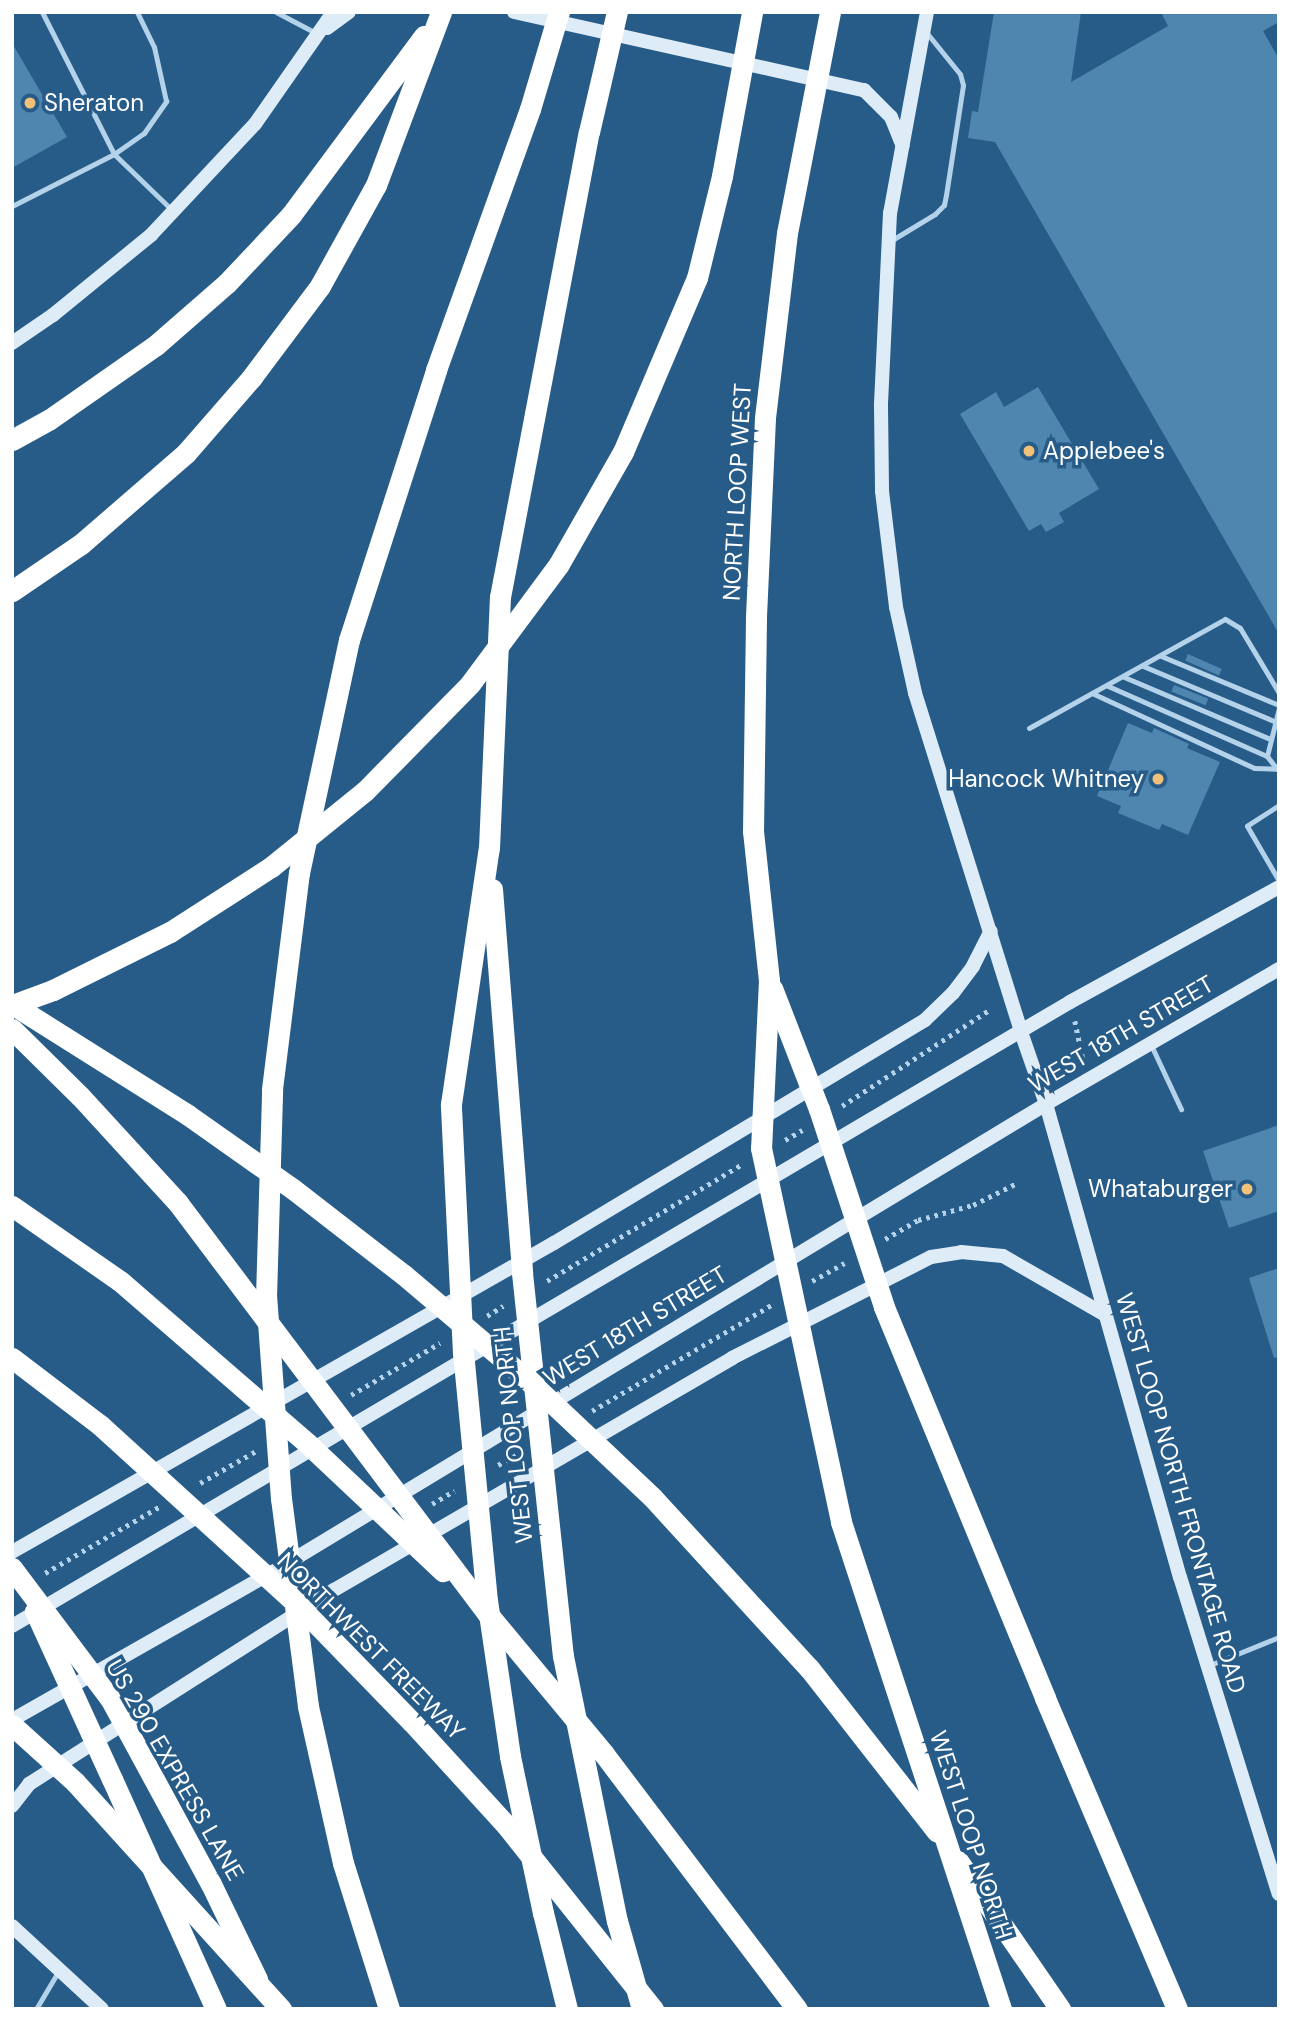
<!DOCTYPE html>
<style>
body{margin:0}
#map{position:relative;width:1291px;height:2021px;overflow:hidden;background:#275c89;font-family:"DM Sans",sans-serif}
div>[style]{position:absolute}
.building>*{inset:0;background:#4f86b0;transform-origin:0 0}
.path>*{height:4.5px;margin-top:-2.25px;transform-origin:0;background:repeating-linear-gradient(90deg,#b4d2e9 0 3.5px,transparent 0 8.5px)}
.service>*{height:5px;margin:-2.5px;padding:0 2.5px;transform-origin:2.5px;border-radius:2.5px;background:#b4d2e9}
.secondary>*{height:14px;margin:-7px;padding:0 7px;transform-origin:7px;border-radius:7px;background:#deecf8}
.motorway>*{height:21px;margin:-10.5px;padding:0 10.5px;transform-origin:10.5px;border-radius:10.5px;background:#fff}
.motorway-bridge>*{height:21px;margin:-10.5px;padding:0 10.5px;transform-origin:10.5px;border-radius:10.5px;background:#fff}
.dots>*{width:19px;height:19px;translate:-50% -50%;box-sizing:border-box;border:4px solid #275c89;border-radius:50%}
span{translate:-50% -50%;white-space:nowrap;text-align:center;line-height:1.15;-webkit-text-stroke:7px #275c89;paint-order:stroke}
.poi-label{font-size:24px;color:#fff}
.left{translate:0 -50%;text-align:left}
.right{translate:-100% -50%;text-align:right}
.street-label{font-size:24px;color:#fff}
.frame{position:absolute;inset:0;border:14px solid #fff;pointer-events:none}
</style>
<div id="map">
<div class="building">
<div style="clip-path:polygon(994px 12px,1081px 12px,1071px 82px,1168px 26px,1161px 12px,1279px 12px,1279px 22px,1263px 31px,1279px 59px,1279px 634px,995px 142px,968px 138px,972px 111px,978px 112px)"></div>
<div style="clip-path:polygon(12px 43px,67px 137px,12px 168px)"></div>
<div style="clip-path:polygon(1038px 387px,1099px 489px,1059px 513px,1064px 522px,1046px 532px,1041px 524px,1029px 531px,960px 414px,996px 392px,1004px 407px)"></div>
<div style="left:1188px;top:654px;width:37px;height:7px;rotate:24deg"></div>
<div style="left:1174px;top:685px;width:37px;height:7px;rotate:22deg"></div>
<div style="clip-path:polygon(1128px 723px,1152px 733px,1154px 728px,1189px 744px,1187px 748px,1220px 762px,1188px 835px,1162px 824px,1159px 830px,1118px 813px,1121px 806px,1097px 796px)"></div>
<div style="clip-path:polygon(1279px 1125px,1279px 1211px,1229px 1228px,1203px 1151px)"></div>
<div style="clip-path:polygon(1279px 1268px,1279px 1357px,1274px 1358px,1249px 1278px)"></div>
</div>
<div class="path">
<div style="left:1075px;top:1021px;width:40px;rotate:78deg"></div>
<div style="left:842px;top:1106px;width:174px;rotate:-33.1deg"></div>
<div style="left:785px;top:1140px;width:20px;rotate:-30deg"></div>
<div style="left:885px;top:1239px;width:38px;rotate:-30deg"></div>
<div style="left:918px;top:1220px;width:57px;rotate:-15.3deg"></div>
<div style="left:973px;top:1205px;width:47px;rotate:-26.6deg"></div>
<div style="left:547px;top:1281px;width:226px;rotate:-30.9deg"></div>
<div style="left:812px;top:1281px;width:37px;rotate:-29deg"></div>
<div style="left:487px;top:1316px;width:19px;rotate:-32deg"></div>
<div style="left:351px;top:1395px;width:103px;rotate:-30.3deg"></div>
<div style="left:592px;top:1411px;width:208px;rotate:-30.6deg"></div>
<div style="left:498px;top:1465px;width:23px;rotate:-29deg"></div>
<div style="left:200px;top:1483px;width:64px;rotate:-29.7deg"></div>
<div style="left:432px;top:1504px;width:26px;rotate:-31deg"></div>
<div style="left:45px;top:1573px;width:132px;rotate:-30.1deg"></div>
</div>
<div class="service">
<div style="left:42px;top:12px;width:159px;rotate:63.1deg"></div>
<div style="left:114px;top:154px;width:82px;rotate:44deg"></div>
<div style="left:276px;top:12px;width:45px;rotate:27.7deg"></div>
<div style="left:12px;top:206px;width:114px;rotate:-27deg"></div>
<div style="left:114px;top:154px;width:37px;rotate:-35deg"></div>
<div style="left:144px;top:133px;width:39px;rotate:-55deg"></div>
<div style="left:166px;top:101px;width:55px;rotate:-102.5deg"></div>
<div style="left:154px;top:47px;width:39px;rotate:-116deg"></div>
<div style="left:892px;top:240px;width:50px;rotate:-31.2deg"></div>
<div style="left:935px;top:214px;width:13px;rotate:-45deg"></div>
<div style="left:944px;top:205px;width:10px;rotate:-79deg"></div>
<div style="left:946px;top:195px;width:111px;rotate:-81.2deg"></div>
<div style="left:963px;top:85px;width:11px;rotate:-105deg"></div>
<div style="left:960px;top:74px;width:54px;rotate:-129deg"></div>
<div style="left:1161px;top:656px;width:128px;rotate:22.6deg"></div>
<div style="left:1143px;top:666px;width:144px;rotate:22.8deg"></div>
<div style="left:1124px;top:677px;width:159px;rotate:23deg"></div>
<div style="left:1108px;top:686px;width:174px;rotate:23.8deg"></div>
<div style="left:1094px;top:694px;width:176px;rotate:24.8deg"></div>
<div style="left:1254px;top:768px;width:23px;rotate:2deg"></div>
<div style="left:1029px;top:728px;width:224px;rotate:-29.1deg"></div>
<div style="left:1225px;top:619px;width:17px;rotate:31deg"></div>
<div style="left:1240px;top:628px;width:76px;rotate:59deg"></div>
<div style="left:1277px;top:769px;width:16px;rotate:-128deg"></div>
<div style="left:1267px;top:756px;width:49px;rotate:-76deg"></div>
<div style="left:1279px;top:805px;width:38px;rotate:147deg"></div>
<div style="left:1247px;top:826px;width:64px;rotate:59.8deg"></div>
<div style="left:1151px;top:1045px;width:71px;rotate:64.9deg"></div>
<div style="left:1210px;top:1665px;width:74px;rotate:-22.1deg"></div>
<div style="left:36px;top:2009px;width:43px;rotate:-59.3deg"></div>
</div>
<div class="secondary">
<div style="left:514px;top:12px;width:359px;rotate:12.6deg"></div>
<div style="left:864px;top:90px;width:38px;rotate:45deg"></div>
<div style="left:891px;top:117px;width:31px;rotate:68deg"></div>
<div style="left:927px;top:12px;width:204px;rotate:100.4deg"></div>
<div style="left:890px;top:213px;width:193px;rotate:92.7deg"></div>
<div style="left:881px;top:406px;width:85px;rotate:89.3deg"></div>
<div style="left:882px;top:491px;width:117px;rotate:83.1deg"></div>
<div style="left:896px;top:607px;width:88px;rotate:77.5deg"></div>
<div style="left:915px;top:693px;width:355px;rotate:72.6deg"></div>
<div style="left:1021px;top:1032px;width:76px;rotate:70.9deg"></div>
<div style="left:1046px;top:1104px;width:492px;rotate:74.2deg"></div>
<div style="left:1180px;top:1577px;width:332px;rotate:72.7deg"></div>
<div style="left:327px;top:28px;width:27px;rotate:-36deg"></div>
<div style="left:12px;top:343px;width:50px;rotate:-34.3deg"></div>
<div style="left:53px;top:315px;width:127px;rotate:-39.2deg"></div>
<div style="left:151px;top:235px;width:152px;rotate:-46.9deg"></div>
<div style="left:255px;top:124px;width:136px;rotate:-55.1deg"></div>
<div style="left:12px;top:1552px;width:624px;rotate:-29.69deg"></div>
<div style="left:554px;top:1243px;width:433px;rotate:-31deg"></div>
<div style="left:925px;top:1020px;width:39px;rotate:-44deg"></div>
<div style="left:953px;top:993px;width:34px;rotate:-53deg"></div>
<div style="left:973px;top:966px;width:39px;rotate:-63deg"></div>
<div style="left:12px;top:1626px;width:1228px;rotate:-30.53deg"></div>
<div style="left:1070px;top:1002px;width:239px;rotate:-28.8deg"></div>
<div style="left:12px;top:1720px;width:309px;rotate:-29.6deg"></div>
<div style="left:281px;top:1567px;width:894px;rotate:-31.18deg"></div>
<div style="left:1046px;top:1104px;width:269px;rotate:-30.1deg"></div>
<div style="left:12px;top:1806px;width:28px;rotate:-52deg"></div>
<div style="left:29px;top:1784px;width:361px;rotate:-32.5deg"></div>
<div style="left:334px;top:1590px;width:461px;rotate:-30.2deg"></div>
<div style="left:732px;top:1358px;width:223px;rotate:-26.9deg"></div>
<div style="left:931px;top:1257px;width:30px;rotate:-9deg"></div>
<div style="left:961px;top:1252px;width:42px;rotate:5.4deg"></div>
<div style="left:1003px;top:1256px;width:116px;rotate:29.9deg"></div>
<div style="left:12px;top:1926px;width:122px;rotate:42.7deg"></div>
</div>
<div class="motorway">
<div style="left:12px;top:440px;width:43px;rotate:-28.9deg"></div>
<div style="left:50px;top:419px;width:129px;rotate:-34.9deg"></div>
<div style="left:156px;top:345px;width:94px;rotate:-41.1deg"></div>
<div style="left:227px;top:283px;width:93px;rotate:-46.7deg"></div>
<div style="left:291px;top:215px;width:223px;rotate:-53.4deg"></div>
<div style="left:12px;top:591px;width:83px;rotate:-34.3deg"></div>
<div style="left:81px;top:544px;width:139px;rotate:-40.9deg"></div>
<div style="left:186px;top:453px;width:101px;rotate:-49deg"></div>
<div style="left:252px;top:377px;width:114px;rotate:-53.2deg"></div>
<div style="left:320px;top:286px;width:115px;rotate:-61deg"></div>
<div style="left:376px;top:185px;width:185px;rotate:-69.4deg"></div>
<div style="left:12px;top:1005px;width:44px;rotate:-20.1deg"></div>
<div style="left:53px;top:990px;width:131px;rotate:-26.4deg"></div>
<div style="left:170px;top:932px;width:120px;rotate:-32.8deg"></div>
<div style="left:271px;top:867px;width:121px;rotate:-39deg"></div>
<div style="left:365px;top:791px;width:150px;rotate:-45.5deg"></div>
<div style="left:470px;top:684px;width:149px;rotate:-53.4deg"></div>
<div style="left:559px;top:564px;width:129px;rotate:-60.3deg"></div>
<div style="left:623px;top:452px;width:189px;rotate:-67deg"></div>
<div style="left:487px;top:1613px;width:183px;rotate:50.3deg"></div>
<div style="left:604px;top:1754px;width:320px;rotate:52.9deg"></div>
<div style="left:1045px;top:1698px;width:338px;rotate:67deg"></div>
<div style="left:412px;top:1722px;width:139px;rotate:47.6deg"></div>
<div style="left:506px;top:1825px;width:236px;rotate:51.4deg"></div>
<div style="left:112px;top:1779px;width:252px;rotate:65.7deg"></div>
<div style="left:343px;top:1863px;width:153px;rotate:72.5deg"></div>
<div style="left:211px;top:1884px;width:106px;rotate:64.2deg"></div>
</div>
<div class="motorway-bridge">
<div style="left:830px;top:12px;width:225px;rotate:101deg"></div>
<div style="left:787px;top:233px;width:186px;rotate:96.8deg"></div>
<div style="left:765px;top:418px;width:200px;rotate:92.6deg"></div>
<div style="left:756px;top:618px;width:213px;rotate:90.8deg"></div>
<div style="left:753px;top:831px;width:150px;rotate:83.9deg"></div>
<div style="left:769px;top:980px;width:168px;rotate:92.7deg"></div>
<div style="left:761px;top:1148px;width:382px;rotate:77.9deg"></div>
<div style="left:841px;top:1522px;width:513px;rotate:71.81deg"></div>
<div style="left:697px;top:278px;width:105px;rotate:-76.2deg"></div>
<div style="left:722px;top:176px;width:167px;rotate:-79.6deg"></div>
<div style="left:492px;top:889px;width:385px;rotate:85.5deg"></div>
<div style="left:522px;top:1273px;width:385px;rotate:83.9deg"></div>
<div style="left:563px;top:1656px;width:270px;rotate:78.5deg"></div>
<div style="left:617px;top:1921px;width:91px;rotate:74.1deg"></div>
<div style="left:772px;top:988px;width:130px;rotate:68.8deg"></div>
<div style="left:819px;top:1109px;width:208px;rotate:71.8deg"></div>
<div style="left:884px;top:1307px;width:423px;rotate:67.6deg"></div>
<div style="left:12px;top:1004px;width:208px;rotate:32.2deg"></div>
<div style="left:188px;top:1115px;width:128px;rotate:35.2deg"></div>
<div style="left:293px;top:1189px;width:140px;rotate:37.8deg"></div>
<div style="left:404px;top:1275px;width:164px;rotate:40.3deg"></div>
<div style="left:529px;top:1381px;width:170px;rotate:43.3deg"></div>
<div style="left:653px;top:1498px;width:231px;rotate:47.5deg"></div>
<div style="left:809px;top:1668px;width:208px;rotate:52deg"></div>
<div style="left:12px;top:1029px;width:95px;rotate:44.6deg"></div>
<div style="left:80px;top:1096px;width:145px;rotate:47.5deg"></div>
<div style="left:178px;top:1203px;width:513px;rotate:53deg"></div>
<div style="left:12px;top:1206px;width:131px;rotate:34.8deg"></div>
<div style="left:120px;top:1281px;width:247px;rotate:40.9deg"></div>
<div style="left:307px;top:1443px;width:187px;rotate:43.3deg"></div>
<div style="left:12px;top:1358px;width:111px;rotate:37.3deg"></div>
<div style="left:100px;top:1425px;width:275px;rotate:42.3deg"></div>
<div style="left:303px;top:1610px;width:156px;rotate:45.8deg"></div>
<div style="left:12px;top:1568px;width:165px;rotate:53.1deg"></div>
<div style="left:111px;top:1700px;width:209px;rotate:61.5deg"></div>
<div style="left:35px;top:1611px;width:185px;rotate:65.4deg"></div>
<div style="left:12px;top:1725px;width:85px;rotate:42.1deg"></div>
<div style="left:75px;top:1782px;width:307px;rotate:47.8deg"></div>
<div style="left:958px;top:1861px;width:180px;rotate:55.4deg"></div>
<div style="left:343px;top:1863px;width:161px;rotate:-102.6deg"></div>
<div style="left:308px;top:1706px;width:209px;rotate:-97.4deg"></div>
<div style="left:281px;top:1499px;width:203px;rotate:-94.2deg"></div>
<div style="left:266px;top:1297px;width:208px;rotate:-88.3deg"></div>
<div style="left:272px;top:1089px;width:218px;rotate:-82.9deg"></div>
<div style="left:299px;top:873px;width:238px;rotate:-77.9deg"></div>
<div style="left:349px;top:640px;width:284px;rotate:-72.1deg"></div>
<div style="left:436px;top:370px;width:277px;rotate:-70.2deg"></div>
<div style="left:530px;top:109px;width:101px;rotate:-73.4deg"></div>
<div style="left:567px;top:2009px;width:99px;rotate:-104deg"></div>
<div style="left:543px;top:1913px;width:160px;rotate:-101.9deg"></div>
<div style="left:510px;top:1756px;width:157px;rotate:-98.4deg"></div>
<div style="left:487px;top:1601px;width:249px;rotate:-95.5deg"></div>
<div style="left:463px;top:1353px;width:249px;rotate:-92.8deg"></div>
<div style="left:451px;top:1104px;width:259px;rotate:-81.6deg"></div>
<div style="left:489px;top:848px;width:251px;rotate:-87.5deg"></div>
<div style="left:500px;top:597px;width:473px;rotate:-79.2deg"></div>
<div style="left:589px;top:132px;width:123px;rotate:-76.9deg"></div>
</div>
<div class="dots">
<div style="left:30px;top:103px;background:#f2c179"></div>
<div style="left:1029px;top:451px;background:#f2c179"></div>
<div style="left:1158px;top:779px;background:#f2c179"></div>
<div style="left:1247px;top:1189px;background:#f2c179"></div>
</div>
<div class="poi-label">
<span class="left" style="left:44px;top:103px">Sheraton</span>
<span class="left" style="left:1043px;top:451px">Applebee's</span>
<span class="right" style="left:1144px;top:779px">Hancock Whitney</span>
<span class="right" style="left:1233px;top:1189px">Whataburger</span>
</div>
<div class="street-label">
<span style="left:737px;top:492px;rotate:-87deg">NORTH LOOP WEST</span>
<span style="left:1121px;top:1034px;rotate:-30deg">WEST 18TH STREET</span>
<span style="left:635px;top:1326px;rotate:-31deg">WEST 18TH STREET</span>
<span style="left:513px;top:1435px;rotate:-96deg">WEST LOOP NORTH</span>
<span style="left:1181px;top:1493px;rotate:74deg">WEST LOOP NORTH FRONTAGE ROAD</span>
<span style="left:371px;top:1646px;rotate:45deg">NORTHWEST FREEWAY</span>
<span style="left:175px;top:1770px;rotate:60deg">US 290 EXPRESS LANE</span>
<span style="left:971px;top:1835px;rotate:72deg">WEST LOOP NORTH</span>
</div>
<div class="frame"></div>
</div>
